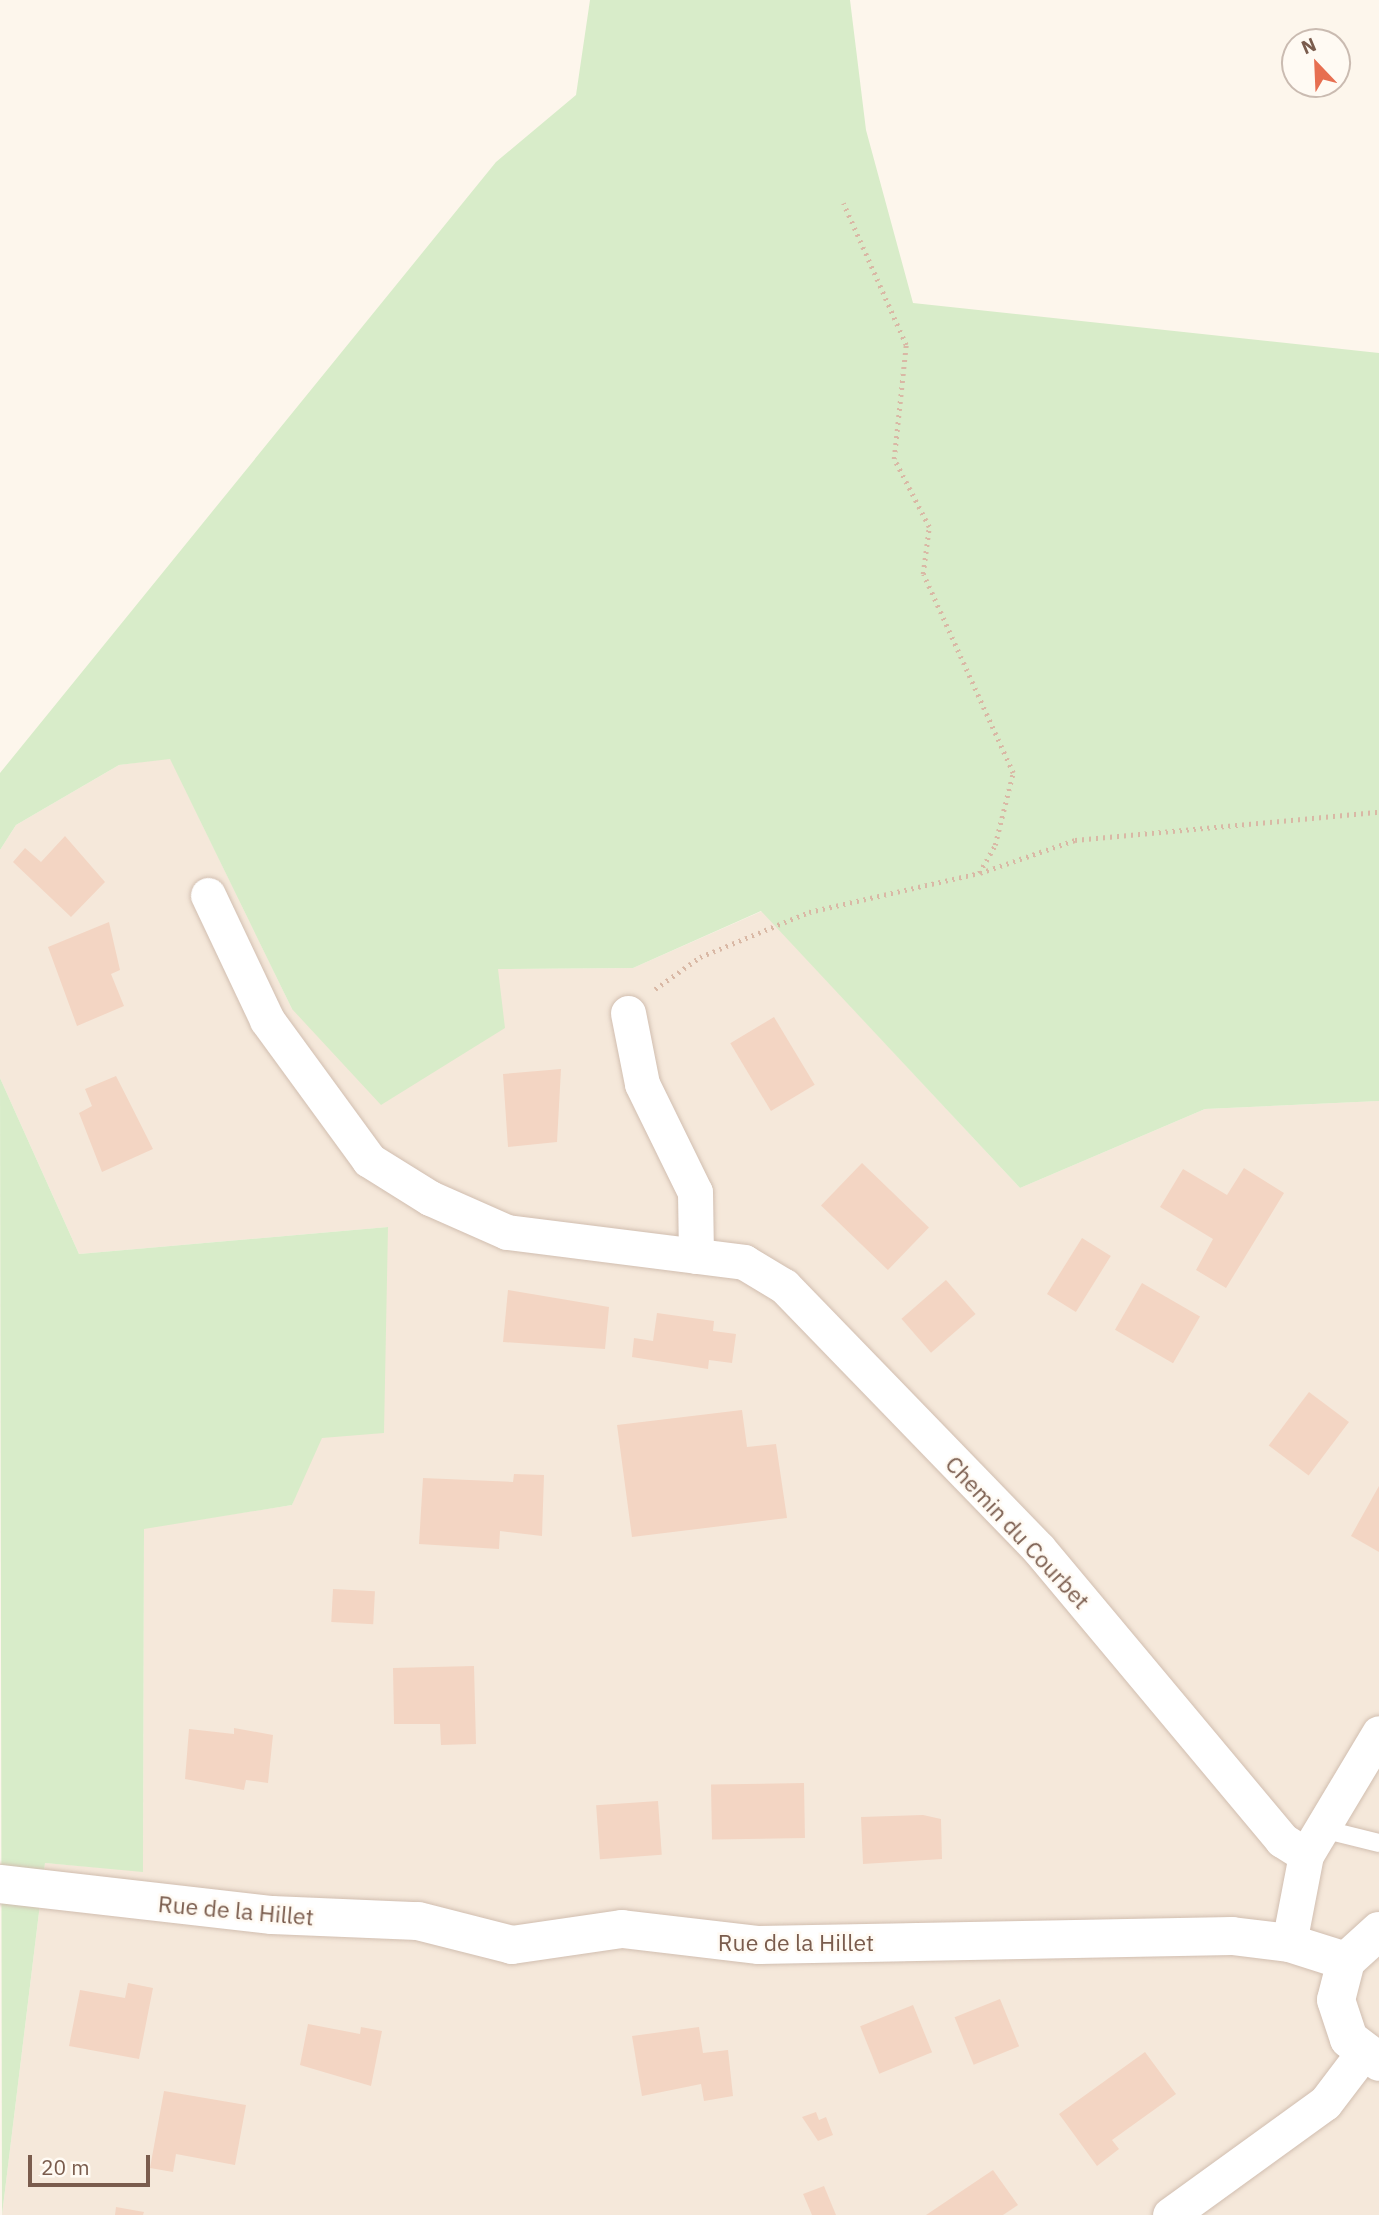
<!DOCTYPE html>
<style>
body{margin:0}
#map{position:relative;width:1379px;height:2215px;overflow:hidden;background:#fdf6ec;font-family:"IBM Plex Sans",sans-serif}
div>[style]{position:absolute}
.residential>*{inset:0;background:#f5e8da}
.green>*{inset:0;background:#d8ecc9}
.building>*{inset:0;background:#f3d5c3;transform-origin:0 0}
.path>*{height:4.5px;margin-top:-2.25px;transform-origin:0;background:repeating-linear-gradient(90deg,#d9b8a5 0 2px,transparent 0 7px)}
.roads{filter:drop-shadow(0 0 2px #d1beb0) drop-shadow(0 0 2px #d1beb0)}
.service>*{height:18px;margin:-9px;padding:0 9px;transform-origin:9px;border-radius:9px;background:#fff}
.minor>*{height:35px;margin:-17.5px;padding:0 17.5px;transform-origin:17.5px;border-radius:17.5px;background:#fff}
.tertiary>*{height:38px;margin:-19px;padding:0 19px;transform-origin:19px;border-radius:19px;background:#fff}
span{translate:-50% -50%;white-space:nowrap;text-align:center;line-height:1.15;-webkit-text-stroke:5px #fffaf3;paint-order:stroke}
.street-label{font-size:23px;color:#7a5c4d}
.north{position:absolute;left:1281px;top:28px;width:70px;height:70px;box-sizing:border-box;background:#fffaf3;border:2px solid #cabbb1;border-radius:50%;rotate:337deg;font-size:19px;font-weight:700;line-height:28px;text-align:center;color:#7a5c4d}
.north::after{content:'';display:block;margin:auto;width:24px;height:32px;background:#e76f51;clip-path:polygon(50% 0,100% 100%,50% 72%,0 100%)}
.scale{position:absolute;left:28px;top:2155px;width:122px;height:32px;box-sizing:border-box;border:4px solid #7a5c4d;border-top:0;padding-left:9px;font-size:21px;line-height:24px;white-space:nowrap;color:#7a5c4d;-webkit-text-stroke:5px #fffaf3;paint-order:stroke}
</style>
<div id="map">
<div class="residential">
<div style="clip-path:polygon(170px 758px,292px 1009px,497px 969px,633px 968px,762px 911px,1020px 1188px,1205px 1109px,1379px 1101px,1379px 2215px,2px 2215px,45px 1863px,143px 1871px,144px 1528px,292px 1505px,388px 1227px,79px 1254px,0 1078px,0 850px,16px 825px,119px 765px)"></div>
</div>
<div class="green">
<div style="clip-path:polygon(590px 0,850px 0,866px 130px,913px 303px,1379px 353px,1379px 1101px,1205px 1109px,1020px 1188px,761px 911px,633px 968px,498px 969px,505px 1028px,381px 1105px,292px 1009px,170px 759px,119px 765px,16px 825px,0 850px,0 773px,496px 162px,576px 95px)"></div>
<div style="clip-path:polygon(0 1078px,79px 1254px,388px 1227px,384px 1433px,322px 1438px,292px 1505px,144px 1529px,143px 1872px,45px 1863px,2px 2215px)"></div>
</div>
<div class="building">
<div style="clip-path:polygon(65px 836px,105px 882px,71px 917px,13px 862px,25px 848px,41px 862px)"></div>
<div style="clip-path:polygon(109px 922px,120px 970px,111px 974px,124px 1006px,77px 1026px,48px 947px)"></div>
<div style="left:774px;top:1017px;width:79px;height:51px;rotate:59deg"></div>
<div style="clip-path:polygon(561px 1069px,557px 1142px,508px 1147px,503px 1074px)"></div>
<div style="clip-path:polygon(116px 1076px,153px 1149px,102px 1172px,79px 1113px,92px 1106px,85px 1089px)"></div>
<div style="left:862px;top:1163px;width:93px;height:59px;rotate:44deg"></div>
<div style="clip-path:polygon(1244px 1168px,1284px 1193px,1226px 1288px,1196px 1270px,1213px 1239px,1160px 1207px,1183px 1169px,1227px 1195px)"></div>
<div style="left:1082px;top:1238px;width:34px;height:66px;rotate:32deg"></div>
<div style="left:946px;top:1280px;width:45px;height:59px;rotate:49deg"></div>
<div style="left:1142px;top:1283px;width:67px;height:54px;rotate:30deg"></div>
<div style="clip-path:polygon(508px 1290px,609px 1307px,605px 1349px,503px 1342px)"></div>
<div style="clip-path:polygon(657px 1313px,714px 1321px,713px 1331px,736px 1334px,732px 1363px,709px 1360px,708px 1369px,632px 1357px,634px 1338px,653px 1341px)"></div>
<div style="left:1309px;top:1392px;width:50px;height:67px;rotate:37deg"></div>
<div style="clip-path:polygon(742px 1410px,747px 1447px,776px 1444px,787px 1518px,632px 1537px,617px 1425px)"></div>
<div style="clip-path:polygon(514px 1474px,544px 1475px,542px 1536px,500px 1531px,499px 1549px,419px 1544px,423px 1478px,513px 1482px)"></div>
<div style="clip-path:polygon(1379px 1486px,1379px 1552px,1351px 1536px)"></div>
<div style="left:333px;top:1589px;width:42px;height:33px;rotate:3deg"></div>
<div style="clip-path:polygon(474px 1666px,476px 1744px,441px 1745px,440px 1724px,394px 1724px,393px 1668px)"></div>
<div style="clip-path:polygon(234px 1728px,273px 1735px,268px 1783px,246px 1780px,244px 1790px,185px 1779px,189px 1729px,234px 1734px)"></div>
<div style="left:804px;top:1783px;width:55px;height:93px;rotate:89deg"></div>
<div style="left:658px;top:1801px;width:54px;height:62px;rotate:86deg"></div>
<div style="clip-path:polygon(923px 1815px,941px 1819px,942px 1859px,863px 1864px,861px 1817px)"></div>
<div style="clip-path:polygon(128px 1983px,153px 1988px,139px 2059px,69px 2046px,80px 1990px,125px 1998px)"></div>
<div style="left:1000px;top:1999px;width:51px;height:49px;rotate:68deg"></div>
<div style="left:913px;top:2005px;width:51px;height:57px;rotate:68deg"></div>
<div style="clip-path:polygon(308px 2024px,360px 2034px,361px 2027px,382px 2031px,371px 2086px,300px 2065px)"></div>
<div style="clip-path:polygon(699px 2027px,703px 2053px,728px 2050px,733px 2096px,704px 2101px,701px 2084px,642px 2096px,632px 2036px)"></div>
<div style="clip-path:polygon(1145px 2052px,1176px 2094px,1112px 2140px,1119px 2149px,1097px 2166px,1059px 2114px)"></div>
<div style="clip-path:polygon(164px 2091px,246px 2105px,235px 2165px,176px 2154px,173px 2172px,150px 2168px)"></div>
<div style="clip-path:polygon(816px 2112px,819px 2120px,826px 2117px,833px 2135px,818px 2141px,802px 2117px)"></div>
<div style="clip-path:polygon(993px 2170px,1018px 2205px,1003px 2215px,926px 2215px)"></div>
<div style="clip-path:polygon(824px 2186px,836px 2215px,812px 2215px,803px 2194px)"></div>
<div style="clip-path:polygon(116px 2207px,144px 2212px,143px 2215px,115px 2215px)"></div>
</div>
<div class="path">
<div style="left:980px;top:873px;width:101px;rotate:-19.2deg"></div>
<div style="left:1075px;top:840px;width:305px;rotate:-5.3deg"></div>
<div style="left:655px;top:989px;width:55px;rotate:-35.4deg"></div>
<div style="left:700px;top:957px;width:118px;rotate:-22.4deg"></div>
<div style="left:809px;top:912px;width:174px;rotate:-12.9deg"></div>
<div style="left:979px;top:873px;width:32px;rotate:-60deg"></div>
<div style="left:995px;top:845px;width:74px;rotate:-76deg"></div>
<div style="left:1013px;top:773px;width:218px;rotate:-114.3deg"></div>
<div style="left:923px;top:574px;width:47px;rotate:-82.7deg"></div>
<div style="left:929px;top:527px;width:76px;rotate:-117.2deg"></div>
<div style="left:894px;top:459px;width:115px;rotate:-84deg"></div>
<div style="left:906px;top:345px;width:155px;rotate:-113.9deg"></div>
</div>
<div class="roads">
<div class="service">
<div style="left:1322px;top:1829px;width:59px;rotate:13.8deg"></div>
</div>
<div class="minor">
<div style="left:208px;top:895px;width:138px;rotate:64.7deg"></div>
<div style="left:267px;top:1020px;width:173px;rotate:53.9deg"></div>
<div style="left:369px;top:1160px;width:72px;rotate:31.9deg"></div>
<div style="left:430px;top:1198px;width:84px;rotate:23.8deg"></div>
<div style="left:507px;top:1232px;width:239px;rotate:7.2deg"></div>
<div style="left:744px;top:1262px;width:47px;rotate:31deg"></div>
<div style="left:784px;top:1286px;width:365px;rotate:45.9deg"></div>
<div style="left:1038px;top:1548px;width:381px;rotate:50.1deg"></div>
<div style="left:1282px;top:1840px;width:28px;rotate:32deg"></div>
<div style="left:628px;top:1013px;width:72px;rotate:78.8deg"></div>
<div style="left:642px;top:1084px;width:120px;rotate:63.9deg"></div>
<div style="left:695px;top:1192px;width:64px;rotate:89.1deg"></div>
<div style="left:1289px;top:1943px;width:90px;rotate:-79.1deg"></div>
<div style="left:1306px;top:1855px;width:142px;rotate:-59.1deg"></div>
<div style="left:1170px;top:2215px;width:191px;rotate:-35.9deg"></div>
<div style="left:1325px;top:2103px;width:63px;rotate:-52.8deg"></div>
</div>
<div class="tertiary">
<div style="left:0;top:1884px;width:274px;rotate:6.5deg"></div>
<div style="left:272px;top:1915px;width:146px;rotate:2.4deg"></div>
<div style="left:418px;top:1921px;width:97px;rotate:14.3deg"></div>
<div style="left:512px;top:1945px;width:111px;rotate:-8.3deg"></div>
<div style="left:622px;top:1929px;width:138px;rotate:6.7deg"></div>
<div style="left:759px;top:1945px;width:473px;rotate:-1.1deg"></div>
<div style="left:1232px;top:1936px;width:57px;rotate:7deg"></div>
<div style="left:1289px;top:1943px;width:60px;rotate:17.5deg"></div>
<div style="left:1379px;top:1931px;width:45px;rotate:137.7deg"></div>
<div style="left:1346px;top:1961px;width:40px;rotate:104.4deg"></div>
<div style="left:1336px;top:2000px;width:41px;rotate:71.6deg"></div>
<div style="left:1349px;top:2039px;width:38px;rotate:37deg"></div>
</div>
</div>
<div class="street-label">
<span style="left:1018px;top:1532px;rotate:47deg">Chemin du Courbet</span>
<span style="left:236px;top:1910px;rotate:5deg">Rue de la Hillet</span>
<span style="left:796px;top:1942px">Rue de la Hillet</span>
</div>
<div class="north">N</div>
<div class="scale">20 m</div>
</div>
